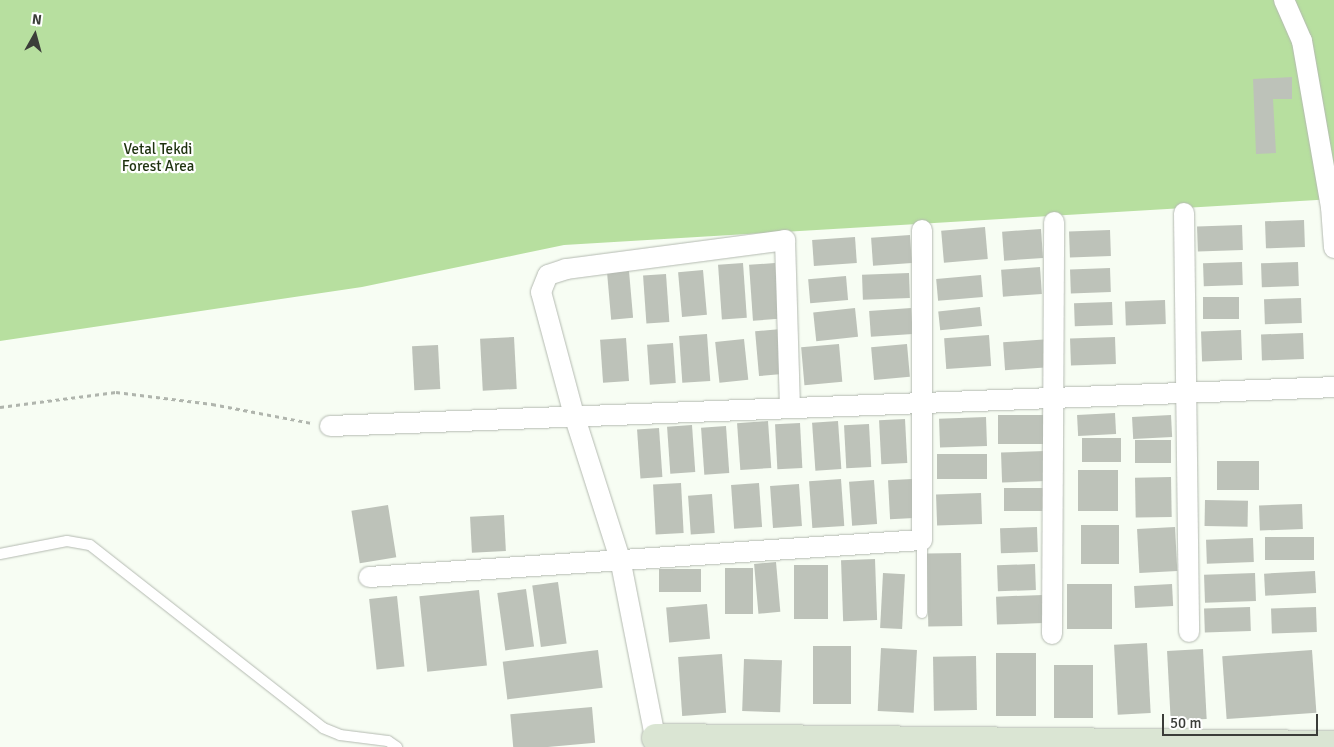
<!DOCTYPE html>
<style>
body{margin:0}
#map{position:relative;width:1334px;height:747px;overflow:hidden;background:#f7fdf3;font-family:Signika,sans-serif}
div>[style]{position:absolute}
.green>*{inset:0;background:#b7df9f}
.building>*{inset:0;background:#bdc2b9;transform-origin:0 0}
.path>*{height:3px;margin-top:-1.5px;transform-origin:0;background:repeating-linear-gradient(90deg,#b0b5ad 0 4px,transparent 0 8px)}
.roads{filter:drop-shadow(0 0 1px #b4bab1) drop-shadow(0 0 1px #b4bab1)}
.lane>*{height:10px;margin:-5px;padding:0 5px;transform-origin:5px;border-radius:5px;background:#fff}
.street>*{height:20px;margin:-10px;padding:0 10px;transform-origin:10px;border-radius:10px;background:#fff}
.secondary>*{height:28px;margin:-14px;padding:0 14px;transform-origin:14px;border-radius:14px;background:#dae5d3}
span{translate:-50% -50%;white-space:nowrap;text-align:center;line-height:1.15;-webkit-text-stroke:4.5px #fff;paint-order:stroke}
.park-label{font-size:15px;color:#1e320f}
.north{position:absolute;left:10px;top:10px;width:50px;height:50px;-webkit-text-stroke:4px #fff;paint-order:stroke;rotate:7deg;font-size:14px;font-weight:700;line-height:20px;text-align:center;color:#3b3d39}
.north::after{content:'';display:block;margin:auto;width:18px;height:22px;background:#3b3d39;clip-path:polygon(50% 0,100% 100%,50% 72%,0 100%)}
.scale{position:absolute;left:1162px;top:714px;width:156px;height:22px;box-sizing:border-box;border:2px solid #3b3d39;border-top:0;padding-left:6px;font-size:15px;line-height:18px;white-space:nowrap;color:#3b3d39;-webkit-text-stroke:4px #fff;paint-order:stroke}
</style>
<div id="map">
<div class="green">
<div style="clip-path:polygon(0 0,1334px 0,1334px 199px,564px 245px,362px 287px,0 341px)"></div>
</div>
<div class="building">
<div style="clip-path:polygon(1292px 77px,1292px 99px,1273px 99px,1276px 153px,1256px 154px,1253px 79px)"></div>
<div style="left:1304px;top:220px;width:27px;height:39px;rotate:88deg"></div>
<div style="left:1242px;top:225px;width:25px;height:45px;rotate:88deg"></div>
<div style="left:985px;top:227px;width:32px;height:44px;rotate:85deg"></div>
<div style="left:1041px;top:229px;width:29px;height:39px;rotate:86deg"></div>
<div style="left:1110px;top:230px;width:26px;height:41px;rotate:88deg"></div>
<div style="left:910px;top:235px;width:28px;height:39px;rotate:86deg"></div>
<div style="left:855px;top:237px;width:26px;height:43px;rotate:86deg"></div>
<div style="left:1242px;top:262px;width:23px;height:39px;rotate:88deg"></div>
<div style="left:1298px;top:262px;width:24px;height:37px;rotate:88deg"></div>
<div style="left:743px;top:263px;width:55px;height:25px;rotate:86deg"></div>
<div style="left:775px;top:263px;width:56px;height:26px;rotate:86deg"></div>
<div style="left:1040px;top:267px;width:27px;height:39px;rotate:86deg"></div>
<div style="left:1110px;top:268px;width:24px;height:40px;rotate:88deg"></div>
<div style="left:703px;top:270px;width:45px;height:25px;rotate:85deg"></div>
<div style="left:629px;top:271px;width:47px;height:22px;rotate:85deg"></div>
<div style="left:909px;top:273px;width:25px;height:47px;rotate:88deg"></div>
<div style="left:666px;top:274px;width:48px;height:23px;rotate:86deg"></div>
<div style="left:981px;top:275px;width:22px;height:45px;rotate:85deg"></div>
<div style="left:846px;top:276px;width:24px;height:38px;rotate:85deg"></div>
<div style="left:1239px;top:297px;width:22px;height:36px;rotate:90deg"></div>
<div style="left:1301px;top:298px;width:25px;height:37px;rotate:88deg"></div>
<div style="left:1165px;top:300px;width:24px;height:40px;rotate:88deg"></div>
<div style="left:1112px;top:302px;width:23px;height:38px;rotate:88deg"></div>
<div style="left:980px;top:307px;width:19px;height:42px;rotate:84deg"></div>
<div style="left:855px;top:308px;width:29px;height:42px;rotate:84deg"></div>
<div style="left:911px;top:308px;width:26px;height:42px;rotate:86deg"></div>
<div style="left:781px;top:329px;width:45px;height:26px;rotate:85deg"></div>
<div style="left:1241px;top:330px;width:30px;height:40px;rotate:88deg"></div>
<div style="left:1303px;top:333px;width:26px;height:42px;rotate:88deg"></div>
<div style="left:707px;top:334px;width:47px;height:28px;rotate:86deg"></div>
<div style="left:989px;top:335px;width:31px;height:45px;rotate:86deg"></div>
<div style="left:514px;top:337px;width:52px;height:34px;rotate:87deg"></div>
<div style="left:1115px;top:337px;width:27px;height:45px;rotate:88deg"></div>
<div style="left:626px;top:338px;width:43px;height:26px;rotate:86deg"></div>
<div style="left:744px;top:339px;width:41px;height:29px;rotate:84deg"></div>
<div style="left:1050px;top:339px;width:28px;height:47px;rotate:86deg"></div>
<div style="left:673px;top:343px;width:40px;height:26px;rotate:86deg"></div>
<div style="left:839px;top:344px;width:38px;height:38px;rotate:85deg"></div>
<div style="left:907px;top:344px;width:33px;height:36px;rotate:85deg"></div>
<div style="left:438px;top:345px;width:44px;height:26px;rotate:87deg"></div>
<div style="left:1115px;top:413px;width:21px;height:38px;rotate:87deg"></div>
<div style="left:1047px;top:415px;width:29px;height:49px;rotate:90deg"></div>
<div style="left:1171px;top:415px;width:22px;height:39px;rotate:87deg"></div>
<div style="left:986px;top:417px;width:29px;height:47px;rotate:88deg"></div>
<div style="left:905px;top:419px;width:44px;height:26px;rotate:87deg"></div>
<div style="left:768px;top:421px;width:47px;height:31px;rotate:86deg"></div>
<div style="left:838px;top:421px;width:48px;height:26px;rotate:86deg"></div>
<div style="left:800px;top:423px;width:45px;height:25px;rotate:87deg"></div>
<div style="left:869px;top:424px;width:43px;height:25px;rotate:87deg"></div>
<div style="left:692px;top:425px;width:47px;height:25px;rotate:86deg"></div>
<div style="left:726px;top:426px;width:47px;height:25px;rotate:86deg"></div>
<div style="left:659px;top:428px;width:49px;height:22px;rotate:86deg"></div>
<div style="left:1121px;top:438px;width:24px;height:39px;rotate:90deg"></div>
<div style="left:1135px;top:440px;width:36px;height:23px"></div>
<div style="left:1045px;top:451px;width:30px;height:44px;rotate:88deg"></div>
<div style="left:987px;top:454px;width:25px;height:50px;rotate:90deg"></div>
<div style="left:1259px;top:461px;width:29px;height:42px;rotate:90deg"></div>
<div style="left:1078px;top:470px;width:40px;height:41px"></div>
<div style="left:1171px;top:477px;width:40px;height:36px;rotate:89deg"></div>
<div style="left:841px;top:479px;width:47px;height:32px;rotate:86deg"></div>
<div style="left:912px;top:479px;width:39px;height:24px;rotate:87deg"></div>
<div style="left:874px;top:480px;width:44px;height:25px;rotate:86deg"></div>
<div style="left:681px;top:483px;width:50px;height:28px;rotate:87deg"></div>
<div style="left:759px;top:483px;width:44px;height:28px;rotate:86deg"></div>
<div style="left:799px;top:484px;width:42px;height:29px;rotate:86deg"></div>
<div style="left:1004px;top:488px;width:39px;height:23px"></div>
<div style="left:981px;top:493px;width:31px;height:45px;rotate:88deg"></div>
<div style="left:712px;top:494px;width:39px;height:24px;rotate:86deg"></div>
<div style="left:1205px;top:500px;width:43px;height:26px;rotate:1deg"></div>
<div style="left:1302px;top:504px;width:25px;height:43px;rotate:88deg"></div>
<div style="left:388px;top:505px;width:53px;height:37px;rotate:81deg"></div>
<div style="left:504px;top:515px;width:36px;height:34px;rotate:87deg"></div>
<div style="left:1081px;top:525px;width:38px;height:39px"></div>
<div style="left:1037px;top:527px;width:25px;height:37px;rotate:88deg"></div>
<div style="left:1175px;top:527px;width:44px;height:38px;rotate:87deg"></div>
<div style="left:1314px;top:537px;width:23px;height:49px;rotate:90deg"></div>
<div style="left:1253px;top:538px;width:24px;height:47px;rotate:88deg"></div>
<div style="left:961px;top:553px;width:73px;height:34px;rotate:89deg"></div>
<div style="left:875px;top:559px;width:61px;height:34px;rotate:88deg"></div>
<div style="left:776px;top:562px;width:50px;height:22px;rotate:85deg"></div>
<div style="left:1035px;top:564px;width:26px;height:38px;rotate:88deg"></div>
<div style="left:794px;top:565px;width:34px;height:54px"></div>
<div style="left:725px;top:568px;width:28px;height:46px"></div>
<div style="left:659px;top:569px;width:42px;height:23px"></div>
<div style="left:1315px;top:571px;width:22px;height:51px;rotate:87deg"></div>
<div style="left:883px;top:573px;width:22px;height:55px;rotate:3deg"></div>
<div style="left:1255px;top:573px;width:28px;height:51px;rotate:88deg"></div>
<div style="left:558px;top:582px;width:62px;height:26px;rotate:82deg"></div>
<div style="left:1112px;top:584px;width:45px;height:45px;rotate:90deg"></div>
<div style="left:1172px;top:584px;width:22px;height:38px;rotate:87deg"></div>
<div style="left:526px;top:589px;width:58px;height:29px;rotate:82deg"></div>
<div style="left:479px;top:590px;width:76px;height:60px;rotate:84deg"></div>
<div style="left:1043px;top:595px;width:28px;height:47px;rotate:88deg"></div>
<div style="left:397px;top:596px;width:71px;height:28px;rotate:84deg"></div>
<div style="left:707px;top:604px;width:35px;height:41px;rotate:85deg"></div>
<div style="left:1250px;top:607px;width:24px;height:46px;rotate:88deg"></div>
<div style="left:1316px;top:607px;width:25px;height:45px;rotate:88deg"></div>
<div style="left:1147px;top:643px;width:70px;height:33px;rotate:87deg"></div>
<div style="left:813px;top:646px;width:38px;height:58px"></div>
<div style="left:881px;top:648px;width:36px;height:63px;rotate:3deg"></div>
<div style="left:1203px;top:649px;width:70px;height:36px;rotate:87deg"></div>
<div style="left:598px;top:650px;width:38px;height:96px;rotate:83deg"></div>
<div style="left:1312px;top:650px;width:63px;height:90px;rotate:86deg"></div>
<div style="left:996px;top:653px;width:40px;height:63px"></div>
<div style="left:722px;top:654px;width:59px;height:44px;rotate:86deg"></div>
<div style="left:976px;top:656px;width:54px;height:43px;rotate:89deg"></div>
<div style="left:744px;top:659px;width:38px;height:52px;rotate:2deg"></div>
<div style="left:1054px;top:665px;width:39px;height:53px"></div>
<div style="left:592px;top:707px;width:36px;height:82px;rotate:85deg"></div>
</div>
<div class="path">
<div style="left:0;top:407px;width:117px;rotate:-7.4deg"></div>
<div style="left:116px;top:392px;width:97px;rotate:7.1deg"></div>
<div style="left:212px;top:404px;width:102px;rotate:10.8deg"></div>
</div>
<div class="roads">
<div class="lane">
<div style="left:0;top:554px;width:68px;rotate:-11deg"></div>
<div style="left:67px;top:541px;width:23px;rotate:10deg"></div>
<div style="left:90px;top:545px;width:296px;rotate:38.1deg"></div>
<div style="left:323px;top:728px;width:18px;rotate:22deg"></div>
<div style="left:340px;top:735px;width:48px;rotate:7.1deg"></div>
<div style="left:388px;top:741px;width:11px;rotate:34deg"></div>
<div style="left:922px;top:613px;width:73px;rotate:-90deg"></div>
</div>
<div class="street">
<div style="left:1284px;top:0;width:45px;rotate:66.3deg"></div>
<div style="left:1302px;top:41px;width:169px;rotate:80.1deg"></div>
<div style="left:1331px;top:207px;width:41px;rotate:85.8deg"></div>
<div style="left:1184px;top:213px;width:419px;rotate:89.3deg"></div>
<div style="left:330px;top:426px;width:1005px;rotate:-2.22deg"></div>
<div style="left:369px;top:577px;width:554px;rotate:-3.83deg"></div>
<div style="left:922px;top:540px;width:310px;rotate:-90deg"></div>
<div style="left:1052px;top:634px;width:412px;rotate:-89.7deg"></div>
<div style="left:657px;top:747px;width:192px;rotate:-101.1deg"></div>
<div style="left:620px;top:559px;width:151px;rotate:-107.7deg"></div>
<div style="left:574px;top:415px;width:127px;rotate:-105deg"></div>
<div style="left:541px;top:292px;width:18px;rotate:-68deg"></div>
<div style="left:548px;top:275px;width:19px;rotate:-18deg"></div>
<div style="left:566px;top:269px;width:221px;rotate:-7.5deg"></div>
<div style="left:785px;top:240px;width:167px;rotate:88.3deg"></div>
</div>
<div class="secondary">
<div style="left:656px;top:738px;width:678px;rotate:0.59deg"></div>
</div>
</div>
<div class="park-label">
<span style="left:158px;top:158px">Vetal Tekdi<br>Forest Area</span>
</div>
<div class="north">N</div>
<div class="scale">50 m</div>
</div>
